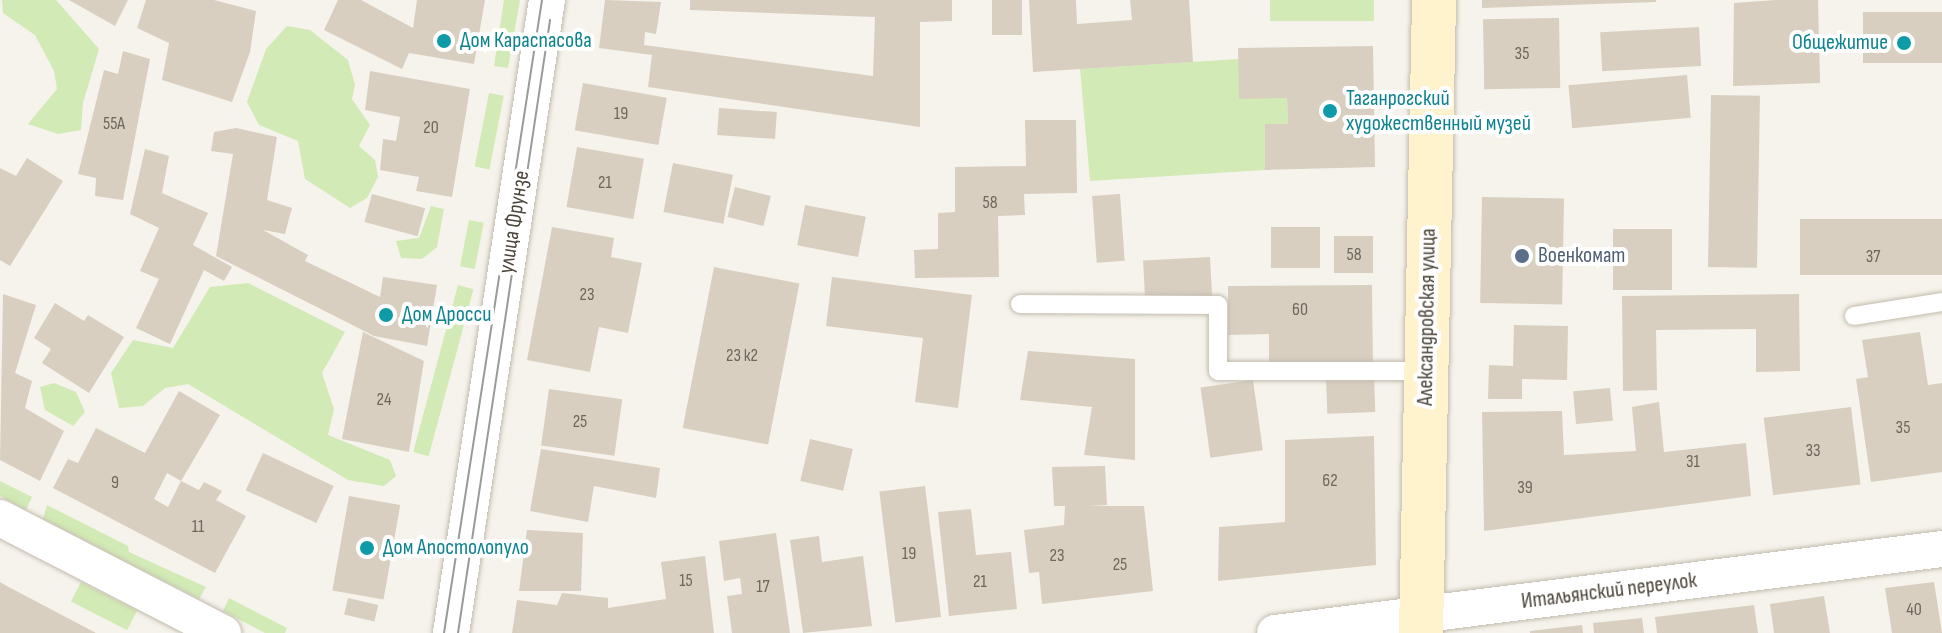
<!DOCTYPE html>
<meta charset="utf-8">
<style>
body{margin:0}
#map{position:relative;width:1942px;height:633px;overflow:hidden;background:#f6f3ec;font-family:"Sofia Sans Condensed",sans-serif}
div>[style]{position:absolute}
.green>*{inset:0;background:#d2eab5;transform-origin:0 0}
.building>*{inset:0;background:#d8cfc1;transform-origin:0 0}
.roads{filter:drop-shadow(0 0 2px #c2bbae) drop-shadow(0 0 2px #c2bbae)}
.lane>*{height:18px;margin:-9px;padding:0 9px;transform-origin:9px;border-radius:9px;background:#fff}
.street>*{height:36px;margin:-18px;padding:0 18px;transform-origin:18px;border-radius:18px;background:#fff}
.secondary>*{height:44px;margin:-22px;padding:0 22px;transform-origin:22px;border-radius:22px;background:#fff3cd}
.tram>*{height:2px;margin:-1px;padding:0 1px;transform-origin:1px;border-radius:1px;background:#9a9a9a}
.dots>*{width:22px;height:22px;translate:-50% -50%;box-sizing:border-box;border:4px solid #fff;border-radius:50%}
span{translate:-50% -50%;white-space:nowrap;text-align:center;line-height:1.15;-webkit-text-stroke:8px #fff;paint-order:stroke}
.number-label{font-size:18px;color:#6e675b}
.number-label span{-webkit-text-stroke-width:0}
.culture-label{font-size:22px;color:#0d838f}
.left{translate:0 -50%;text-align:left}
.right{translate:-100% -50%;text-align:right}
.street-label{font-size:22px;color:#4b4439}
.service-label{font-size:22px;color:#4e5e75}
</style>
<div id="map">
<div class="green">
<div style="clip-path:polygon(2px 0,56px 0,99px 49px,83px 103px,81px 130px,58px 134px,28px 124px,57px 89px,54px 71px,35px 35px,3px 13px)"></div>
<div style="clip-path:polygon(504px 0,520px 0,508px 68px,494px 66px)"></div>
<div style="left:1270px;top:0;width:104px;height:21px"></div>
<div style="clip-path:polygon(287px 26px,310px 30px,348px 60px,355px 85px,352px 99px,370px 125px,359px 146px,375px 160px,378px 177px,367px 198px,350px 208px,305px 179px,298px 141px,259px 125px,247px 102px,266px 49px)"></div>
<div style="clip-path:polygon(1238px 59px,1287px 98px,1288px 124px,1265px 124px,1265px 170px,1090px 181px,1080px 69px)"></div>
<div style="left:489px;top:93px;width:15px;height:75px;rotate:11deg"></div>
<div style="clip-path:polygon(431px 206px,444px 209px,437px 247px,422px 259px,401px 258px,396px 241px,419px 238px)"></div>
<div style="left:469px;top:220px;width:15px;height:47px;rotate:11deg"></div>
<div style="clip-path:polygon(248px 283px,345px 332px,322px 373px,334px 409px,328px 435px,390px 460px,396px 476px,384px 486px,348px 480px,188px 384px,165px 388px,143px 406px,119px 408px,111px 373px,133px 340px,173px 348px,210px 287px)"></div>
<div style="left:458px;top:285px;width:16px;height:173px;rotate:15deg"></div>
<div style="clip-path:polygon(54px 383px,76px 392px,85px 412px,73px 426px,45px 410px,40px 387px)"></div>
<div style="clip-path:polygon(0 481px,32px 497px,26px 510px,0 496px)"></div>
<div style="clip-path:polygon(47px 505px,128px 546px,129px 552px,206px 587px,199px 599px,43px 519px)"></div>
<div style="left:81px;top:582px;width:63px;height:22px;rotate:27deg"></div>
<div style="clip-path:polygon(229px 598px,287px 628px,285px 633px,265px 633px,223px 611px)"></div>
</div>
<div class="building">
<div style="clip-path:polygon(69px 0,128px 0,115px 26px)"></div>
<div style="clip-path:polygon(146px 0,214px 0,256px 11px,250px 52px,232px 102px,162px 80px,169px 43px,137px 28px)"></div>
<div style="clip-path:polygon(338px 0,361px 0,413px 28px,417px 0,485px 0,474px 64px,409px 53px,402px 69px,324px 30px)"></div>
<div style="clip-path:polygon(605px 0,661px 2px,656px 34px,645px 32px,644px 45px,873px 76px,875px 17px,690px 10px,690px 0,952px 0,952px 21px,920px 22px,920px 127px,648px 87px,652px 55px,599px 48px)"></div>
<div style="left:992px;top:0;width:30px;height:35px"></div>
<div style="clip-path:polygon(1029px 0,1076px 0,1077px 24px,1132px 20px,1130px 0,1189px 0,1193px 62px,1033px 72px)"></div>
<div style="clip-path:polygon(1482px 0,1656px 0,1656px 2px,1482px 8px)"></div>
<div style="clip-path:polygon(1776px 0,1818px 0,1820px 83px,1733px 86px,1734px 3px)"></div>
<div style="left:1942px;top:12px;width:51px;height:79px;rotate:90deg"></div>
<div style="left:1559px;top:18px;width:70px;height:76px;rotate:89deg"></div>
<div style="left:1699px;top:27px;width:39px;height:99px;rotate:87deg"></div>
<div style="clip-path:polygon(1373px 46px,1375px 167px,1265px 170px,1265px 124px,1288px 124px,1287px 98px,1239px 99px,1238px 48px)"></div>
<div style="clip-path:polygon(123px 51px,150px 59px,123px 200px,95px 196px,96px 178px,78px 174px,104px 70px,118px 74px)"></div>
<div style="clip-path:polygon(370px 71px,470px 89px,452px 197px,416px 191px,419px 177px,380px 170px,383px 139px,396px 141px,400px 117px,365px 110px)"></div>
<div style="left:1687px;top:75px;width:43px;height:119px;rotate:85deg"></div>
<div style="left:583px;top:83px;width:85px;height:48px;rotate:10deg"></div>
<div style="left:1711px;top:95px;width:49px;height:172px;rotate:1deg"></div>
<div style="left:719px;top:108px;width:58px;height:27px;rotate:4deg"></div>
<div style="clip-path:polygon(1025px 120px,1076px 120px,1077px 193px,1024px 194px,1025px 215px,998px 216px,999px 277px,915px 278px,914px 250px,938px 249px,938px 213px,955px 212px,955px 167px,1026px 166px)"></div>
<div style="clip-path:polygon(236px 128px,277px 137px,267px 200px,292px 208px,285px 234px,263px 230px,308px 255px,305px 261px,380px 297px,383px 277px,437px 285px,427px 346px,374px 336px,216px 256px,233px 154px,211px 151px,214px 132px)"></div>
<div style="left:577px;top:147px;width:68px;height:61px;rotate:10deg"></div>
<div style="clip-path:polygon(145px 149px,169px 156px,162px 193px,208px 213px,193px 245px,232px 267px,224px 281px,204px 270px,170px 344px,136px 328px,159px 279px,140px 271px,159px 228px,130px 214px)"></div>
<div style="clip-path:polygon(27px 158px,63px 181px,10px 266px,0 260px,0 168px,16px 176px)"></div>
<div style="left:673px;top:163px;width:61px;height:50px;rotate:11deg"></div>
<div style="left:735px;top:187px;width:37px;height:31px;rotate:14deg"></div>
<div style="left:372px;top:194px;width:55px;height:29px;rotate:15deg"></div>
<div style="left:1120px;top:194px;width:67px;height:28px;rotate:86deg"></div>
<div style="left:1482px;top:197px;width:82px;height:106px;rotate:1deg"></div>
<div style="left:805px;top:205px;width:62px;height:41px;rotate:11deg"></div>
<div style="left:1942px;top:219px;width:56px;height:142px;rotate:90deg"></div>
<div style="clip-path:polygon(552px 227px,614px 238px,611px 257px,642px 263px,628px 333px,599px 327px,590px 372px,527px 360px)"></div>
<div style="left:1271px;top:227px;width:49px;height:41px"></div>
<div style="left:1613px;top:229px;width:59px;height:61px"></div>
<div style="left:1373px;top:236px;width:37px;height:39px;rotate:90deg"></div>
<div style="left:1210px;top:257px;width:42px;height:67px;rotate:87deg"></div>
<div style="left:714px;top:267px;width:87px;height:164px;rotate:11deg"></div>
<div style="clip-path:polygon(832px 277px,972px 295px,958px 408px,915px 402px,923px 338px,826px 326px)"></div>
<div style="clip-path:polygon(1372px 285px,1373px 370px,1269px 371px,1269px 334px,1228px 335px,1228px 286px)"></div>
<div style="clip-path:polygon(3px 294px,36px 305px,15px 373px,32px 381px,25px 408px,64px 431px,40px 481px,0 460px)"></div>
<div style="clip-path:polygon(1799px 294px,1800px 371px,1756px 372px,1756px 329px,1656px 330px,1657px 390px,1623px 391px,1622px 296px)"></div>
<div style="clip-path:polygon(55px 303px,84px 321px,88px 315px,124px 337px,89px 393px,42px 363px,51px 349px,34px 338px)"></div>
<div style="clip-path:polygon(1514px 325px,1568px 326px,1567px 380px,1522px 379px,1522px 399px,1488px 399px,1489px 365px,1513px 366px)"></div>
<div style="clip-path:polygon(363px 332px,424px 361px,409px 452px,342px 439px)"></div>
<div style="clip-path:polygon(1920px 332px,1928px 385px,1942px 383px,1942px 472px,1871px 482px,1856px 379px,1868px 377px,1862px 340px)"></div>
<div style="clip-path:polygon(1028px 351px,1135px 359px,1135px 460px,1084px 455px,1092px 407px,1020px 400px)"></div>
<div style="left:1374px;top:376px;width:36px;height:48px;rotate:88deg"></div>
<div style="left:1253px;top:380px;width:71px;height:53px;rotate:82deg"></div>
<div style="left:1610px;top:388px;width:33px;height:37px;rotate:85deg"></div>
<div style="left:549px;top:389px;width:74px;height:57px;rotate:8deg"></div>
<div style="clip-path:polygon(179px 391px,220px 415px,181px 481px,167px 473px,154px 499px,168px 507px,181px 481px,199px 490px,204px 482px,222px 491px,216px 500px,246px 516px,215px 573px,53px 488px,68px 459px,78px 463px,96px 428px,145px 453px)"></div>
<div style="clip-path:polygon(1659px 402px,1664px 452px,1746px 443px,1751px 496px,1484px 531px,1482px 412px,1562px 411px,1564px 455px,1636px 451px,1632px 407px)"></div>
<div style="left:1851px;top:407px;width:78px;height:88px;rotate:83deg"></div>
<div style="clip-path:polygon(1374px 436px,1376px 565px,1218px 581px,1219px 527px,1285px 522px,1285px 440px)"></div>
<div style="left:810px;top:439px;width:44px;height:43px;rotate:13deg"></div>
<div style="clip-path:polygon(541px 449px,660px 468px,656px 498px,594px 486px,588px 522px,530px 511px)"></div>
<div style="left:263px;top:453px;width:78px;height:41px;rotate:25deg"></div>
<div style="clip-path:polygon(1105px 466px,1107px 505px,1090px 506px,1144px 506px,1153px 591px,1042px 604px,1039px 572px,1029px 573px,1024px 530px,1064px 525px,1065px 506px,1054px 506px,1052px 467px)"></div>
<div style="left:925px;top:486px;width:132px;height:46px;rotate:83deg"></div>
<div style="left:349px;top:496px;width:52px;height:96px;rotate:10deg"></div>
<div style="clip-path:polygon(971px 509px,976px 555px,1011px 552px,1017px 609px,949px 616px,938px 512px)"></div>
<div style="clip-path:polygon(527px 530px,583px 533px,581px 591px,519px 591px)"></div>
<div style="clip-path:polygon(776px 533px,790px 633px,732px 633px,727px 596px,742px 594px,740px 578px,724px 581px,719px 541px)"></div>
<div style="clip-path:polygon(819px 536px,822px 562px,863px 556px,872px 626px,803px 633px,790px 540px)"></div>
<div style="clip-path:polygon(705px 556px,714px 633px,512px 633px,517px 600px,557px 605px,562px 593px,608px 598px,608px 608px,666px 599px,661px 562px)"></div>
<div style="clip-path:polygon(0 582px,5px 585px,96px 633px,0 633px)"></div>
<div style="clip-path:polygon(1934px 582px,1942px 633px,1892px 633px,1885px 588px)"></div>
<div style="clip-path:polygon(1824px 596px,1830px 633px,1774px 633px,1770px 604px)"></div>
<div style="left:348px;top:598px;width:31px;height:17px;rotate:13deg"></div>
<div style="clip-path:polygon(1754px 605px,1758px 633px,1657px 633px,1655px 617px)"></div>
<div style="clip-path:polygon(1642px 618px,1644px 633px,1594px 633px,1593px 623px)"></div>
<div style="clip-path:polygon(1582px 625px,1583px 633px,1530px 633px,1530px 631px)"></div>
</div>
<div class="roads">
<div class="lane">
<div style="left:1020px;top:304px;width:198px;rotate:0.3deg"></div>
<div style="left:1218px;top:305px;width:66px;rotate:90deg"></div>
<div style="left:1218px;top:371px;width:208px"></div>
<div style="left:1854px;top:316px;width:89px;rotate:-9deg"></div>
</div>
<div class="street">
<div style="left:0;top:518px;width:251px;rotate:27.3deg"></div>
<div style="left:451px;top:633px;width:640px;rotate:-81.38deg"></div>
<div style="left:1275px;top:633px;width:672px;rotate:-7.18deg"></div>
</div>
<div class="secondary">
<div style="left:1421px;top:633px;width:633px;rotate:-88.82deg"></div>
</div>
</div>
<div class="tram">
<div style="left:444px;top:633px;width:641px;rotate:-81.2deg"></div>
<div style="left:458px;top:633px;width:620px;rotate:-81.46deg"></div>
</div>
<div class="dots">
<div style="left:444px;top:41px;background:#0f9aa8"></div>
<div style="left:1904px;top:43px;background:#0f9aa8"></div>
<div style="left:1330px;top:111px;background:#0f9aa8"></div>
<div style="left:1522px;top:256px;background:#5c6f8a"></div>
<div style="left:386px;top:315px;background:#0f9aa8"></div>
<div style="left:367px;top:548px;background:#0f9aa8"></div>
</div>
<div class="number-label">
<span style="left:1522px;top:54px">35</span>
<span style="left:621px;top:114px">19</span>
<span style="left:114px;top:124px">55А</span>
<span style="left:431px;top:128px">20</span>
<span style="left:605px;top:183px">21</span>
<span style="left:990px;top:203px">58</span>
<span style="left:1354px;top:255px">58</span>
<span style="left:1873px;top:257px">37</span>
<span style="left:587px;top:295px">23</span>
<span style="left:1300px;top:310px">60</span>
<span style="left:742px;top:356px">23 к2</span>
<span style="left:384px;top:400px">24</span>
<span style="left:580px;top:422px">25</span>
<span style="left:1903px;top:428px">35</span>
<span style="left:1813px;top:451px">33</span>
<span style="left:1693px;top:462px">31</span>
<span style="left:1330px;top:481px">62</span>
<span style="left:115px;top:483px">9</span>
<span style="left:1525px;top:488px">39</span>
<span style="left:198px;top:527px">11</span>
<span style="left:909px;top:554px">19</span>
<span style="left:1057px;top:556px">23</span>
<span style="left:1120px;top:565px">25</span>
<span style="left:686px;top:581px">15</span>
<span style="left:980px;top:582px">21</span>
<span style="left:763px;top:587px">17</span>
<span style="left:1914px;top:610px">40</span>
</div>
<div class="culture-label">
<span class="left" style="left:460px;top:41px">Дом Караспасова</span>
<span class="right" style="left:1888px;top:43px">Общежитие</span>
<span class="left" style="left:1346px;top:111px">Таганрогский<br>художественный музей</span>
<span class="left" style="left:402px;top:315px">Дом Дросси</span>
<span class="left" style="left:383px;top:548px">Дом Апостолопуло</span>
</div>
<div class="street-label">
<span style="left:514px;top:222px;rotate:-81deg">улица Фрунзе</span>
<span style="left:1427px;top:317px;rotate:-89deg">Александровская улица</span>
<span style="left:1609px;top:591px;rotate:-7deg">Итальянский переулок</span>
</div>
<div class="service-label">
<span class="left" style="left:1538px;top:256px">Военкомат</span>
</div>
</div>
